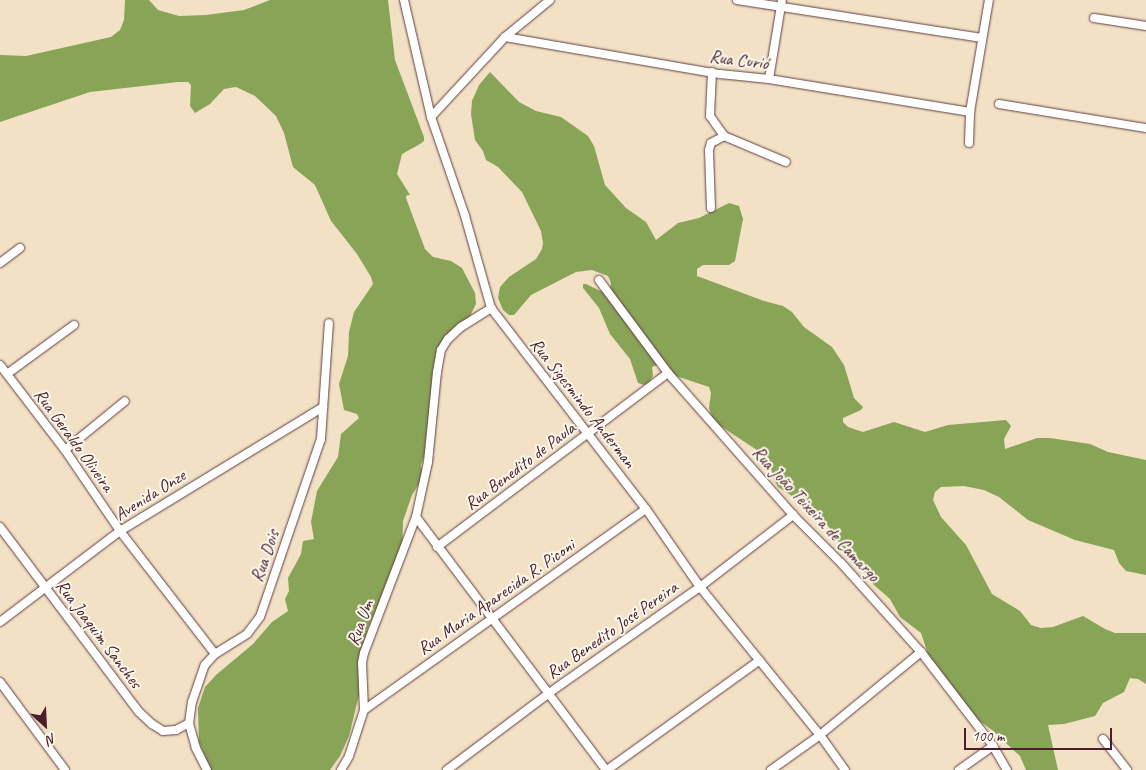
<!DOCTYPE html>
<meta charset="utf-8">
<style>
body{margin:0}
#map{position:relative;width:1146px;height:770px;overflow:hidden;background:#f2e1c4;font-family:Caveat,sans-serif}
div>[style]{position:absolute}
.forest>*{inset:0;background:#88a457}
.roads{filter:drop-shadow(0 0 1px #633c42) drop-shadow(0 0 1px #633c42)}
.minor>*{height:8px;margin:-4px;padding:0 4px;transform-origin:4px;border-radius:4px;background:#fff}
span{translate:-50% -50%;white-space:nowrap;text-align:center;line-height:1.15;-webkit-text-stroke:4px #fbf7ec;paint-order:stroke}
.street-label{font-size:18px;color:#4a1f2b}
.north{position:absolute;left:20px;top:700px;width:50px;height:50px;-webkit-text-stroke:4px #fbf7ec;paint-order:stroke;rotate:155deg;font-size:14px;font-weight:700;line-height:20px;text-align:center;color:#4a1f2b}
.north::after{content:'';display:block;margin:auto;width:18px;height:22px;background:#4a1f2b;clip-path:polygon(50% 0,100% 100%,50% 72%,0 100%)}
.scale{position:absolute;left:964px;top:728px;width:148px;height:22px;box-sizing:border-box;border:2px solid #4a1f2b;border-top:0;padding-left:6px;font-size:15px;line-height:18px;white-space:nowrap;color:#4a1f2b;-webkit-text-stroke:4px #fbf7ec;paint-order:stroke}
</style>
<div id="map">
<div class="forest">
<div style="clip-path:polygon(125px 0,149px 0,158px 10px,179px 16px,206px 15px,244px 10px,270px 0,388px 0,395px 60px,424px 137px,424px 141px,420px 144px,402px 154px,397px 174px,410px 195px,407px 195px,406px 198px,425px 249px,433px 257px,451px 261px,462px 268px,475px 293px,476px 304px,470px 316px,449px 332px,440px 351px,427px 448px,421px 465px,423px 477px,412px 495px,403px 521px,402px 561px,391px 578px,368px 628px,363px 648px,359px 695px,349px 736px,340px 756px,330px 770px,211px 770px,199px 742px,198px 708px,205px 687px,216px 675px,253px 644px,272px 622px,288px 611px,285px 599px,289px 591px,288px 578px,301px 554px,303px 541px,314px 539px,311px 522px,317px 491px,338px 457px,341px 434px,359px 418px,357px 414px,344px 410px,339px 384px,348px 356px,349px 332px,354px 312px,373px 284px,371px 277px,357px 254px,331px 221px,315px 185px,293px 167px,284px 133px,276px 116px,255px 96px,236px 87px,224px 89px,210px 104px,195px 113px,190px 106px,191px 85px,188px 82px,178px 82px,90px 92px,0 122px,0 55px,26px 56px,111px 37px,120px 30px,124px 20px)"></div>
<div style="clip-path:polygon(490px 72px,519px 102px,536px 111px,561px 117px,588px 136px,594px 146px,605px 185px,626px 208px,646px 222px,656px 240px,678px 223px,699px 218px,729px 203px,739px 206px,743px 219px,735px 261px,729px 265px,703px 265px,697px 269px,697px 276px,764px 301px,783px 306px,792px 312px,804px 327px,832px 347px,844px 365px,854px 398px,863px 407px,861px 410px,843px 418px,843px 422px,848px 427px,863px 432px,894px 422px,925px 432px,948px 425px,1006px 420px,1011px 426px,1004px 439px,1005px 449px,1037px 438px,1050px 438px,1090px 444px,1108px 452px,1146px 460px,1146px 575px,1126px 571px,1119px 563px,1114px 550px,1075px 540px,1028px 520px,999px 497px,984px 490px,964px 486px,941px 487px,935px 492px,933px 500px,941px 517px,966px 545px,992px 594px,1020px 611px,1031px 625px,1041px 628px,1053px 627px,1083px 616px,1105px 629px,1115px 633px,1146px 633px,1146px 684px,1138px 679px,1130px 678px,1124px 692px,1103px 703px,1095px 716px,1064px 724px,1048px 725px,1058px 770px,1026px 770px,1020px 756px,992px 730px,961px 708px,933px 669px,921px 633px,900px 617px,890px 599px,874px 585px,854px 558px,842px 547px,829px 527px,806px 505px,778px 487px,773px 478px,769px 458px,713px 421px,709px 408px,711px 393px,709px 387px,676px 376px,657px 365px,652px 367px,653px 376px,649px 382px,644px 385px,638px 383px,630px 359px,610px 334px,599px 308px,583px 288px,583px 284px,586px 284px,609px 295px,611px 283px,608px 276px,592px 270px,576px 272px,531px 295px,514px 315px,509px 315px,503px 310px,498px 298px,500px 287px,509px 277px,536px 259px,542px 249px,543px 243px,541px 231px,522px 192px,498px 167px,486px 160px,483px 151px,475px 140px,471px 114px,472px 101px,479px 85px)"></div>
</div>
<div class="roads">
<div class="minor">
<div style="left:404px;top:0;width:120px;rotate:77deg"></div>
<div style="left:431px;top:117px;width:105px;rotate:71deg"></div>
<div style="left:465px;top:216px;width:96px;rotate:74.2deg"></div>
<div style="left:491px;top:308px;width:254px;rotate:52.4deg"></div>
<div style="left:646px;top:509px;width:95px;rotate:55.3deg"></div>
<div style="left:700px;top:587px;width:191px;rotate:51deg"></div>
<div style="left:820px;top:735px;width:43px;rotate:54.5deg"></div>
<div style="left:737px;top:0;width:248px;rotate:8.8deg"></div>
<div style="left:1094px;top:18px;width:53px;rotate:8.7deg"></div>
<div style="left:505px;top:37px;width:218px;rotate:9.8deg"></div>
<div style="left:720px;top:74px;width:49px;rotate:5.8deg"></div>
<div style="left:769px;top:79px;width:204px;rotate:9.3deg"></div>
<div style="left:712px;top:72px;width:44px;rotate:92.6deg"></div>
<div style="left:710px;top:116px;width:24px;rotate:55deg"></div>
<div style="left:724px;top:136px;width:67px;rotate:22.8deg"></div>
<div style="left:769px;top:79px;width:80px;rotate:-80.7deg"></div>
<div style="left:999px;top:104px;width:149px;rotate:9.3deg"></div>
<div style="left:431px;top:117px;width:109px;rotate:-47.2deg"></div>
<div style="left:505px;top:37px;width:58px;rotate:-39.4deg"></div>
<div style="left:969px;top:143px;width:31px;rotate:-88deg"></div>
<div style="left:970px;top:112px;width:114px;rotate:-80.4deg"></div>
<div style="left:711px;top:208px;width:58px;rotate:-92deg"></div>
<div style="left:709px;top:150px;width:7px;rotate:-74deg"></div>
<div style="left:711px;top:143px;width:15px;rotate:-28deg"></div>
<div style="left:0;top:263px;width:25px;rotate:-37deg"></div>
<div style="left:599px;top:280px;width:116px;rotate:53.4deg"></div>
<div style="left:668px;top:373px;width:189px;rotate:48.6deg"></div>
<div style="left:793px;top:515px;width:69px;rotate:45deg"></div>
<div style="left:842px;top:564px;width:118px;rotate:48.1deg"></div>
<div style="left:921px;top:652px;width:118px;rotate:52.5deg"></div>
<div style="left:993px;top:746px;width:28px;rotate:60deg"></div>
<div style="left:0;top:365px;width:107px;rotate:52.6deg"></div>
<div style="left:65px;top:450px;width:98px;rotate:55.8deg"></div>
<div style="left:120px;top:531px;width:155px;rotate:52.3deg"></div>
<div style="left:7px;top:374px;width:83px;rotate:-36.2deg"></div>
<div style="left:65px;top:450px;width:77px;rotate:-39.2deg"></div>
<div style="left:416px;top:517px;width:316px;rotate:53.1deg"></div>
<div style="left:0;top:527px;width:231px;rotate:53.1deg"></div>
<div style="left:139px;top:712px;width:18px;rotate:43deg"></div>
<div style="left:152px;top:724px;width:13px;rotate:32deg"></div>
<div style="left:163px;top:731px;width:13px;rotate:-4deg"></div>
<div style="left:176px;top:730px;width:15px;rotate:-28deg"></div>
<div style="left:437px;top:547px;width:289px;rotate:-37deg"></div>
<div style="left:0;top:622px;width:151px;rotate:-37.2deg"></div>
<div style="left:120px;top:531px;width:238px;rotate:-31.4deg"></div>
<div style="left:0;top:682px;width:109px;rotate:53.5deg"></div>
<div style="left:364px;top:710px;width:346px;rotate:-35.5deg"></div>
<div style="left:1103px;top:739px;width:39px;rotate:52deg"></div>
<div style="left:207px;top:770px;width:25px;rotate:-117deg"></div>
<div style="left:196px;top:748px;width:26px;rotate:-106deg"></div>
<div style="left:189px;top:723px;width:21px;rotate:-82deg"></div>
<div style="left:192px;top:702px;width:39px;rotate:-71deg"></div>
<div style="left:205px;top:665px;width:15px;rotate:-48deg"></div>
<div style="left:215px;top:654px;width:38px;rotate:-32deg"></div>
<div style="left:247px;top:634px;width:21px;rotate:-53deg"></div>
<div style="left:260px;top:617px;width:188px;rotate:-71.1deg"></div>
<div style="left:321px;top:439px;width:116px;rotate:-86.1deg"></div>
<div style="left:341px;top:770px;width:16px;rotate:-60deg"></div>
<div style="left:349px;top:756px;width:48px;rotate:-71.9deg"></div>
<div style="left:364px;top:710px;width:47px;rotate:-92.4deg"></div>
<div style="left:362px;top:663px;width:10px;rotate:-79deg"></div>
<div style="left:364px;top:653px;width:146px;rotate:-69.1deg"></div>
<div style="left:416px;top:517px;width:56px;rotate:-77.7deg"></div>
<div style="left:428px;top:462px;width:90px;rotate:-84.3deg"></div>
<div style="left:437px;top:372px;width:22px;rotate:-80deg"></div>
<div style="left:441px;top:350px;width:13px;rotate:-58deg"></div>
<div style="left:448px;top:339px;width:18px;rotate:-43deg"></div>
<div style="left:461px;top:327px;width:36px;rotate:-32deg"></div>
<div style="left:447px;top:770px;width:128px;rotate:-37deg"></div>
<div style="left:549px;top:693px;width:184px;rotate:-35.1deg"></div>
<div style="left:700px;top:587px;width:118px;rotate:-37.7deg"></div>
<div style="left:607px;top:770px;width:188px;rotate:-35.7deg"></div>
<div style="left:771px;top:770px;width:60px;rotate:-35.5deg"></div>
<div style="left:820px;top:735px;width:131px;rotate:-39.4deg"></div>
<div style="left:959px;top:770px;width:42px;rotate:-35.2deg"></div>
</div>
</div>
<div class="street-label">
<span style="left:739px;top:60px;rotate:7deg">Rua Curió</span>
<span style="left:583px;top:403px;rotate:52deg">Rua Sigesmindo Anderman</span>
<span style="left:74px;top:440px;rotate:54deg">Rua Geraldo Oliveira</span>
<span style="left:520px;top:466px;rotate:-37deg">Rua Benedito de Paula</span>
<span style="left:150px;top:495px;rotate:-32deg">Avenida Onze</span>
<span style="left:816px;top:514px;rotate:47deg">Rua João Teixeira de Camargo</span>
<span style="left:265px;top:556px;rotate:-71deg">Rua Dois</span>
<span style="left:496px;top:597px;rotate:-35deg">Rua Maria Aparecida R. Piconi</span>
<span style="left:360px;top:623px;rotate:-70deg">Rua Um</span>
<span style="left:612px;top:630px;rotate:-35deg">Rua Benedito José Pereira</span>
<span style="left:99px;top:634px;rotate:53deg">Rua Joaquim Sanches</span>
</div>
<div class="north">N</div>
<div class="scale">100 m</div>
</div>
